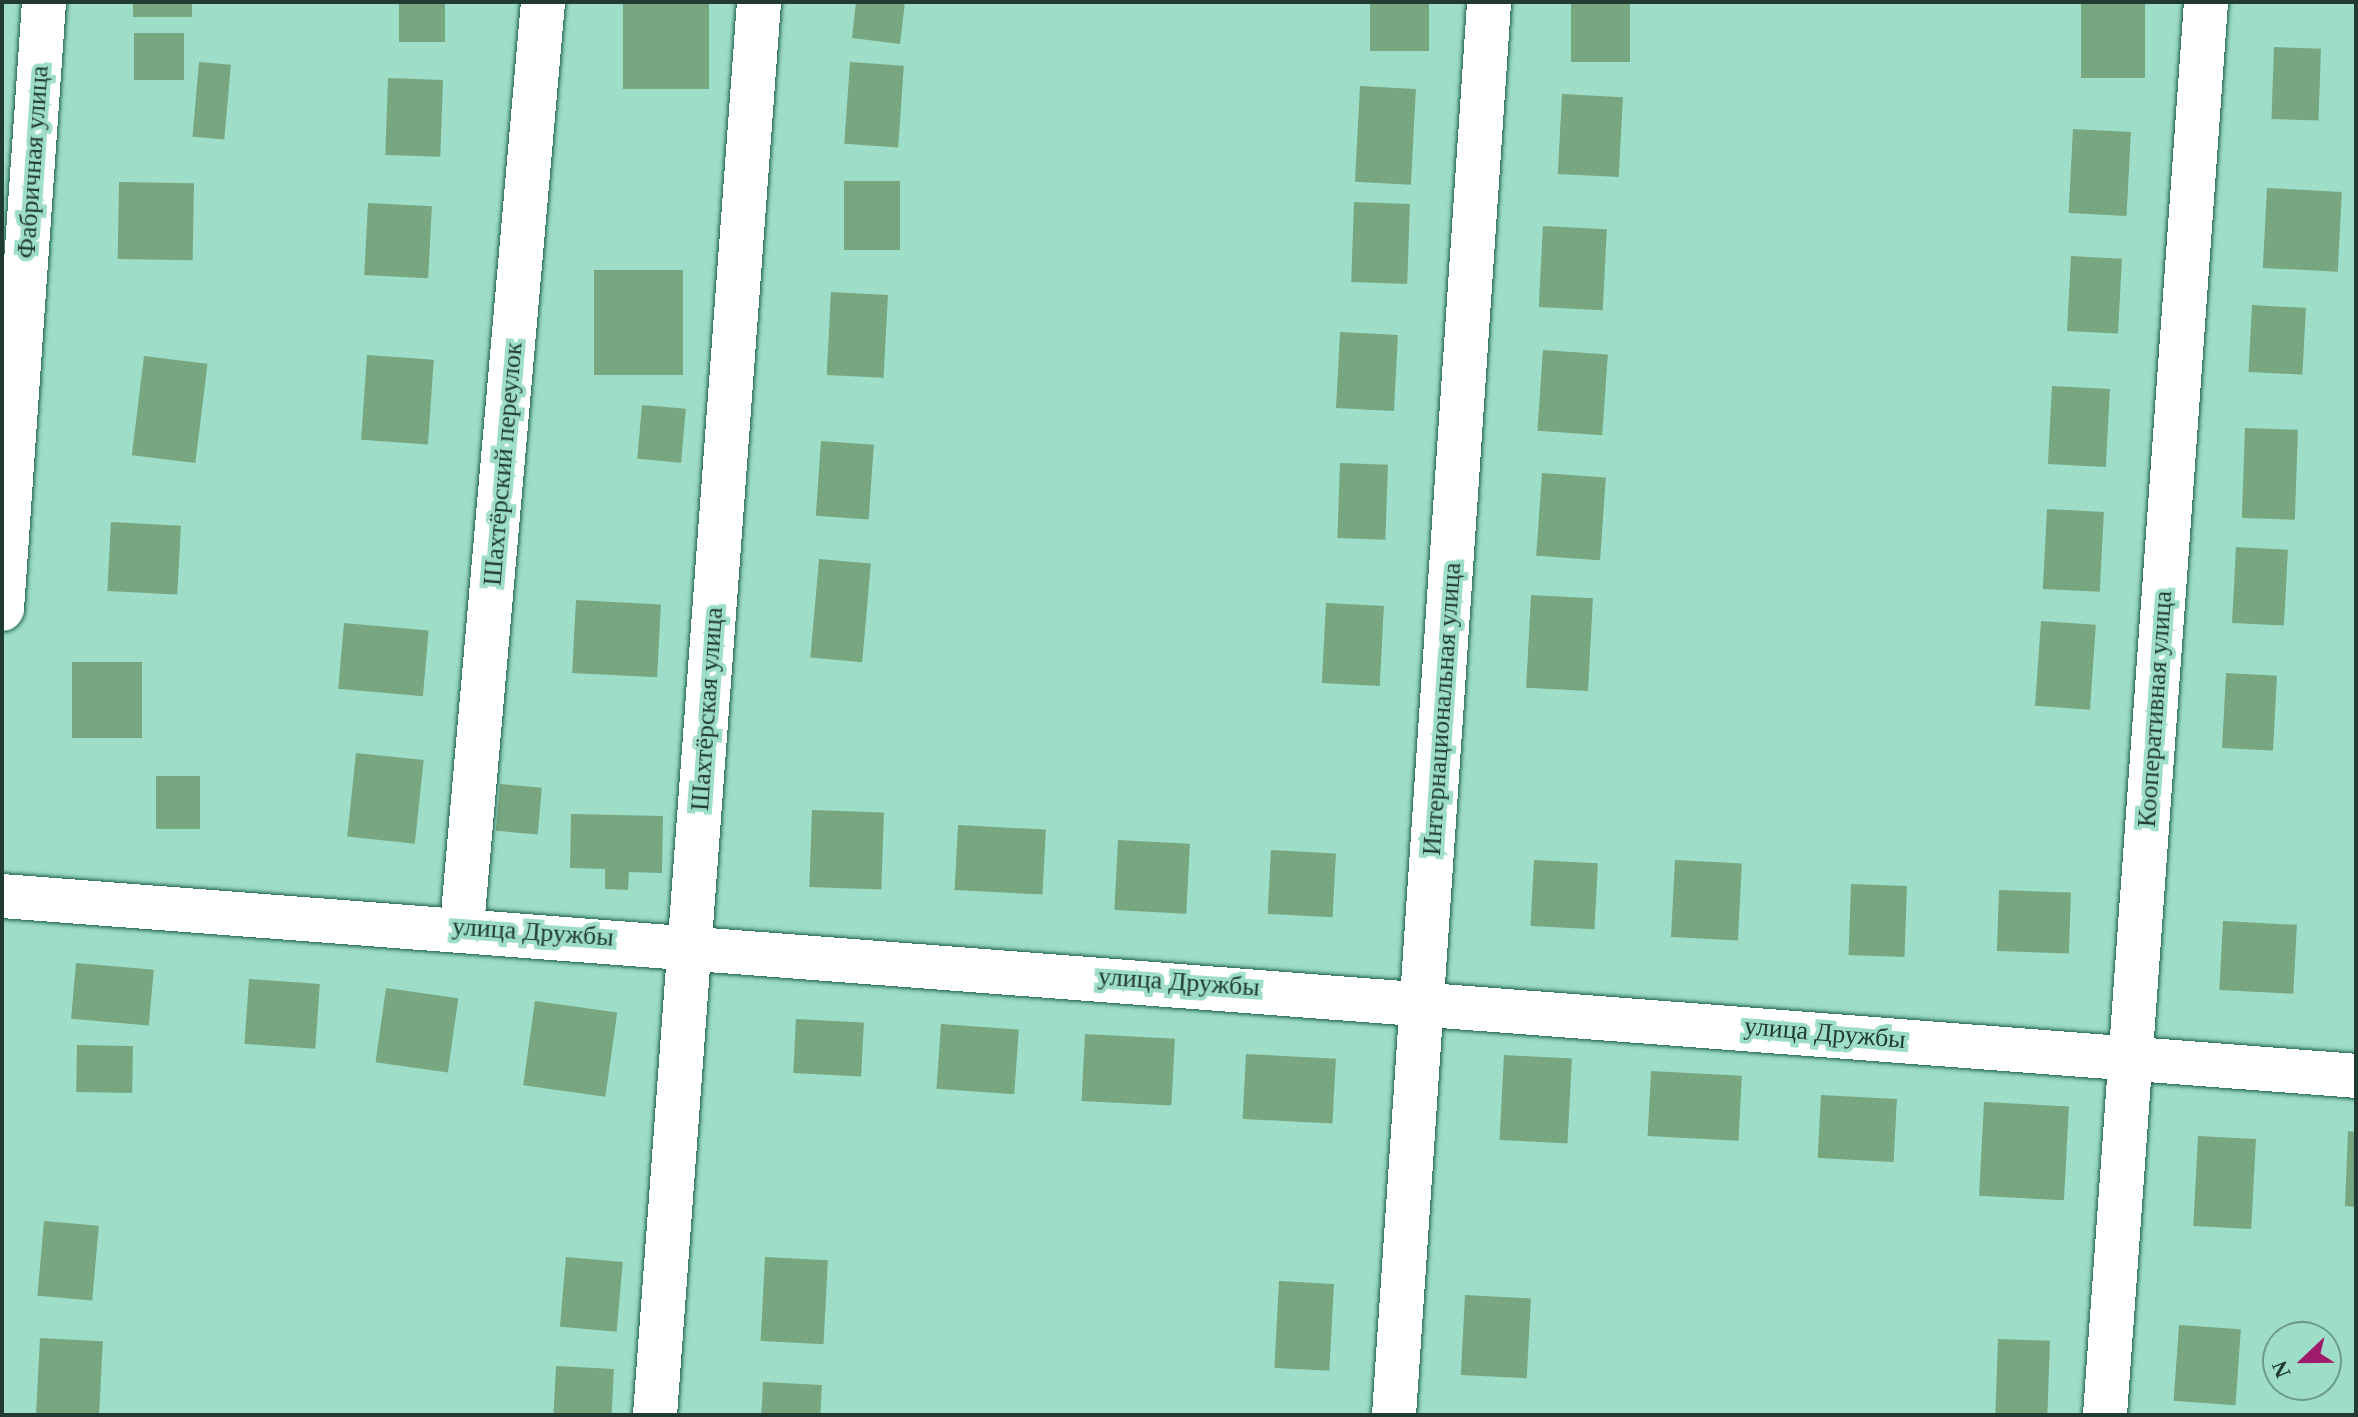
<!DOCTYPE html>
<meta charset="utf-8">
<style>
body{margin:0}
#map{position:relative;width:2358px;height:1417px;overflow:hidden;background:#9edec8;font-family:"Times New Roman",serif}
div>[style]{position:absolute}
.building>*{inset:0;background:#78a681;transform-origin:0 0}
.roads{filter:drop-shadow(0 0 2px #1a5c4a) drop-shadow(0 0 2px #1a5c4a)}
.minor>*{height:44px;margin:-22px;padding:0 22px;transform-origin:22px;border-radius:22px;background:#fff}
span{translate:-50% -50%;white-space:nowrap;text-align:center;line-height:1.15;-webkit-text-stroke:8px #9edec8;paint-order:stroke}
.street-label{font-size:26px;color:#213b32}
.frame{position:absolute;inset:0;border:4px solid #213b32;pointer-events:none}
.north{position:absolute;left:2262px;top:1321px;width:80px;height:80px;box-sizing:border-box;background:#9edec8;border:2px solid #6c9d8c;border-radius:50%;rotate:248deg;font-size:22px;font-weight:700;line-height:32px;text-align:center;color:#213b32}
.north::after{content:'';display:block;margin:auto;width:28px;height:36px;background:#9f1a69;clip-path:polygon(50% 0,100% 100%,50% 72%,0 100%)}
</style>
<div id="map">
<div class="building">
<div style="left:133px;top:2px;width:59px;height:15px"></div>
<div style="left:399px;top:2px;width:46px;height:40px"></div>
<div style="left:623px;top:2px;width:86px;height:87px"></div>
<div style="clip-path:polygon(856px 2px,905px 2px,900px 44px,852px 38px)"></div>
<div style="left:1370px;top:2px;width:59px;height:49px"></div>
<div style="left:1571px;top:2px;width:59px;height:60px"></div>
<div style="left:2081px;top:2px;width:64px;height:76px"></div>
<div style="left:134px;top:33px;width:50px;height:47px"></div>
<div style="left:2274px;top:47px;width:47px;height:72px;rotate:2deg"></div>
<div style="left:199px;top:62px;width:32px;height:75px;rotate:5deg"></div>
<div style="left:850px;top:62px;width:54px;height:82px;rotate:4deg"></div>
<div style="left:388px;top:78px;width:55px;height:77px;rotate:2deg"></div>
<div style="left:1360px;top:86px;width:56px;height:96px;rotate:3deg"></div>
<div style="left:1562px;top:94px;width:61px;height:80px;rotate:3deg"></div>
<div style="left:2073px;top:129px;width:58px;height:84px;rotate:3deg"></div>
<div style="left:844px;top:181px;width:56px;height:69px"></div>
<div style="left:119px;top:182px;width:75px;height:77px;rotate:1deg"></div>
<div style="left:2267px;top:188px;width:75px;height:80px;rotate:3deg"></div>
<div style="left:1354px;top:202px;width:56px;height:80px;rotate:2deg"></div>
<div style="left:368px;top:203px;width:64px;height:72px;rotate:3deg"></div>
<div style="left:1543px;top:226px;width:64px;height:81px;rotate:3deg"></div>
<div style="left:2071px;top:256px;width:51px;height:75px;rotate:3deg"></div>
<div style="left:594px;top:270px;width:89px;height:105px"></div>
<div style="left:831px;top:292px;width:57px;height:83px;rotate:3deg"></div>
<div style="left:2252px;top:305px;width:54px;height:67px;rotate:3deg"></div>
<div style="left:1340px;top:332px;width:58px;height:76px;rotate:3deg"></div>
<div style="left:1543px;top:350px;width:65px;height:81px;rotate:4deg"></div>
<div style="left:367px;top:355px;width:67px;height:85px;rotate:4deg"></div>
<div style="left:144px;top:356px;width:64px;height:100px;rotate:7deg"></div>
<div style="left:2052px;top:386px;width:58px;height:78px;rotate:3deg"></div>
<div style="left:642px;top:405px;width:44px;height:54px;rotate:5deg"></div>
<div style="left:2245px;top:428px;width:53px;height:90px;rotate:2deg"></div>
<div style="left:821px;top:441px;width:53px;height:75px;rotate:4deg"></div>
<div style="left:1340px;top:463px;width:48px;height:75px;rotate:2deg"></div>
<div style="left:1542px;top:473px;width:64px;height:83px;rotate:4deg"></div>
<div style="left:2047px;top:509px;width:57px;height:80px;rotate:3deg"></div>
<div style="left:111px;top:522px;width:70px;height:69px;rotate:3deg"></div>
<div style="left:2236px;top:547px;width:52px;height:76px;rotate:3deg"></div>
<div style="left:819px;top:559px;width:52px;height:99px;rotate:5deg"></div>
<div style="left:1531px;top:595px;width:62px;height:93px;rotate:3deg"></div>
<div style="left:576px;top:600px;width:85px;height:73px;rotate:3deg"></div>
<div style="left:1326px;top:603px;width:58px;height:80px;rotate:3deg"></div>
<div style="left:2041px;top:621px;width:55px;height:85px;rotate:4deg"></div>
<div style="left:344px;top:623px;width:85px;height:66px;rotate:5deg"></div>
<div style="left:72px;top:662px;width:70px;height:76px"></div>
<div style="left:2226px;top:673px;width:51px;height:75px;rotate:3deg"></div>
<div style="left:356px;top:753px;width:68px;height:84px;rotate:6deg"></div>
<div style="left:156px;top:776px;width:44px;height:53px"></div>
<div style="left:500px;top:784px;width:42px;height:47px;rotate:5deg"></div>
<div style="left:812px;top:810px;width:72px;height:77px;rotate:2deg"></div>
<div style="clip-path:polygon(571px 814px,663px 816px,662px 873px,629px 872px,628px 890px,605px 889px,605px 869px,570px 868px)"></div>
<div style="left:958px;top:825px;width:88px;height:65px;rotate:3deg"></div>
<div style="left:1118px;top:840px;width:72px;height:70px;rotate:3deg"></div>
<div style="left:1271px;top:850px;width:65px;height:64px;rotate:3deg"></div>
<div style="left:1534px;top:860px;width:64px;height:66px;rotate:3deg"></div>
<div style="left:1675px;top:860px;width:67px;height:77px;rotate:3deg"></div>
<div style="left:1851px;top:884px;width:56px;height:71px;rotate:2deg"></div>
<div style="left:1999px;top:890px;width:72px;height:61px;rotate:2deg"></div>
<div style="left:2223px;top:921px;width:74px;height:69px;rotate:3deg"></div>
<div style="left:76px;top:963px;width:78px;height:56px;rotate:5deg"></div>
<div style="left:249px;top:979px;width:71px;height:65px;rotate:4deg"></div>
<div style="left:386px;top:988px;width:73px;height:75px;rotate:8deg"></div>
<div style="left:535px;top:1001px;width:83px;height:85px;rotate:8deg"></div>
<div style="left:796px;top:1019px;width:68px;height:54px;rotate:3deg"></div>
<div style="left:941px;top:1024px;width:78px;height:65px;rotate:4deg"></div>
<div style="left:1085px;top:1034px;width:90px;height:67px;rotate:3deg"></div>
<div style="left:77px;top:1045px;width:56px;height:47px;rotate:1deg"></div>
<div style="left:1246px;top:1054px;width:90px;height:65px;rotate:3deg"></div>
<div style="left:1504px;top:1055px;width:68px;height:85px;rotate:3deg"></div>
<div style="left:1651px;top:1071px;width:91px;height:65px;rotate:3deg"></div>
<div style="left:1821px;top:1095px;width:76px;height:63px;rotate:3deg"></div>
<div style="left:1984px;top:1102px;width:85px;height:94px;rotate:3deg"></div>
<div style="clip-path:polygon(2348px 1131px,2356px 1132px,2356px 1207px,2345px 1206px)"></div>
<div style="left:2198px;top:1136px;width:58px;height:90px;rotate:3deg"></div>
<div style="left:44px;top:1221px;width:55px;height:75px;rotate:5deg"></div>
<div style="left:566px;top:1257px;width:57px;height:70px;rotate:5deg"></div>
<div style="left:765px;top:1257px;width:63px;height:84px;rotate:3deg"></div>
<div style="left:1279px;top:1281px;width:55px;height:87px;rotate:3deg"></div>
<div style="left:1465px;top:1295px;width:66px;height:80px;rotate:3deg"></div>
<div style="left:2179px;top:1325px;width:62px;height:76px;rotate:4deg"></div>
<div style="left:40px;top:1338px;width:63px;height:77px;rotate:3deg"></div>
<div style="left:1998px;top:1339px;width:52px;height:74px;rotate:2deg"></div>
<div style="left:556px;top:1366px;width:58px;height:49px;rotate:3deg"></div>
<div style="left:763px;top:1382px;width:59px;height:33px;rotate:3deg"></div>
</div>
<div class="roads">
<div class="minor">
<div style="left:2px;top:609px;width:608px;rotate:-86.04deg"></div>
<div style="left:2px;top:896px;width:2361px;rotate:4.37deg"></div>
<div style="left:462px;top:926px;width:928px;rotate:-84.99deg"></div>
<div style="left:655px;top:1415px;width:1417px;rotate:-85.79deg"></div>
<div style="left:1394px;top:1415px;width:1416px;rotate:-86.15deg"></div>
<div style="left:2105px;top:1415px;width:1417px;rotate:-85.91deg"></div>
</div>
</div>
<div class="street-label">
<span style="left:33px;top:162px;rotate:-86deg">Фабричная улица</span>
<span style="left:503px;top:464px;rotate:-85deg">Шахтёрский переулок</span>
<span style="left:707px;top:709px;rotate:-86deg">Шахтёрская улица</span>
<span style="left:1442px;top:709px;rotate:-86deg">Интернациональная улица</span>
<span style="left:2155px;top:709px;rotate:-86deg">Кооперативная улица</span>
<span style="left:533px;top:932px;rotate:4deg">улица Дружбы</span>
<span style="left:1179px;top:982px;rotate:4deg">улица Дружбы</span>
<span style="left:1825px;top:1033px;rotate:5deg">улица Дружбы</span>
</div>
<div class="frame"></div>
<div class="north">N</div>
</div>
